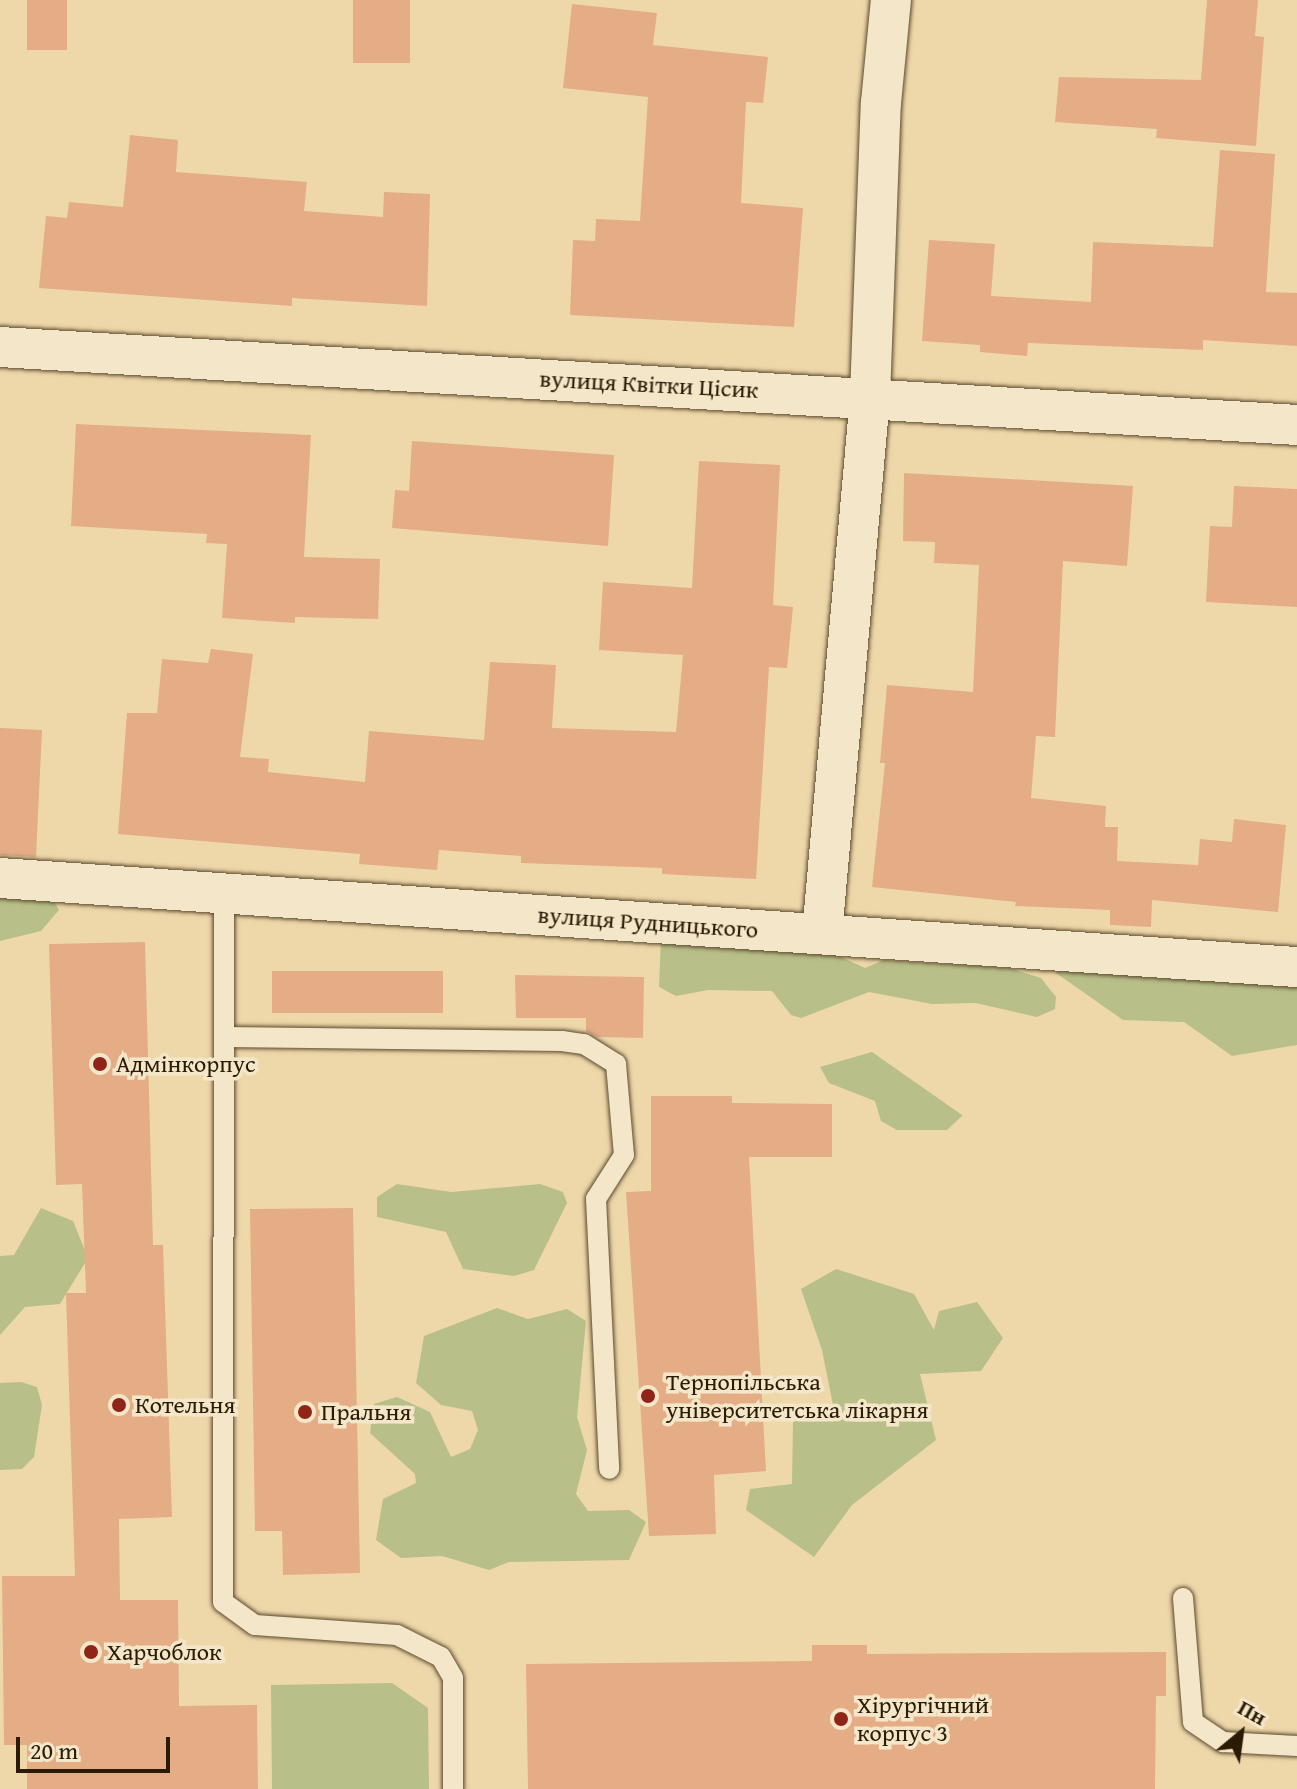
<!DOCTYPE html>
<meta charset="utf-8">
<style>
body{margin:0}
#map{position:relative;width:1297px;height:1789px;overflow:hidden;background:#eed8aa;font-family:"Gentium Book Plus",serif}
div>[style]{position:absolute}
.green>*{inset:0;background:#b8bf89}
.building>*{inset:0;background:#e4ad86;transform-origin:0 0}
.roads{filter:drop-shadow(0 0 2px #5c4a2e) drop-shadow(0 0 2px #5c4a2e)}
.lane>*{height:20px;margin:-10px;padding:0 10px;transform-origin:10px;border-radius:10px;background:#f4e6c8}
.street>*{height:40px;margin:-20px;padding:0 20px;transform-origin:20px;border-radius:20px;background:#f4e6c8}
.dots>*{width:22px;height:22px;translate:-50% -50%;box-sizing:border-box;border:4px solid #f4e6c8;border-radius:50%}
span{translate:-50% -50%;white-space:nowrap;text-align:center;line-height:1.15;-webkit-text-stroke:7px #f4e6c8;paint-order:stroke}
.street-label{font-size:24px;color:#2b1b05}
.poi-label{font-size:24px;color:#2b1b05}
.left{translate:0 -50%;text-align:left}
.north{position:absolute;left:1201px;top:1693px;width:80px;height:80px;-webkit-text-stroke:6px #f4e6c8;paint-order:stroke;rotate:29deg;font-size:22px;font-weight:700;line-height:32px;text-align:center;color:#2b1b05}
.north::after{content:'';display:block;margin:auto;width:28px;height:36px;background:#2b1b05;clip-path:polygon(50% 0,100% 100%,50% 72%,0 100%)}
.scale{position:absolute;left:16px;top:1737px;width:154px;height:36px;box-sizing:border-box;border:4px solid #2b1b05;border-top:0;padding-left:10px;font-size:24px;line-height:28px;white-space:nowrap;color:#2b1b05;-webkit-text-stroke:6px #f4e6c8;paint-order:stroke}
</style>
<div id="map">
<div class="green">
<div style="clip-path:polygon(0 882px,51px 897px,59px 910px,41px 931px,0 941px)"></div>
<div style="clip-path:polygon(661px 937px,824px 949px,865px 968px,884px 960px,1009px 968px,1041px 978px,1056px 997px,1055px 1009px,1037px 1017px,976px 1003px,932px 1004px,869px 992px,801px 1018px,791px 1015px,772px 991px,708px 990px,676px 996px,659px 987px)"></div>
<div style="clip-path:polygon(1061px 946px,1297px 956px,1297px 1045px,1232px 1056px,1184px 1022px,1123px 1020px,1056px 973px)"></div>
<div style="clip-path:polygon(872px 1052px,962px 1115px,963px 1115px,947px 1130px,897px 1130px,881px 1121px,875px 1101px,829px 1083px,820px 1067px)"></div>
<div style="clip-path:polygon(397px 1184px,451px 1192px,540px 1184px,563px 1192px,567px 1203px,534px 1270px,514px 1276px,463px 1269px,446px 1232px,377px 1217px,377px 1197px)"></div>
<div style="clip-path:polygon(41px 1208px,73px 1221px,88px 1258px,60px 1304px,25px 1307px,0 1335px,0 1256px,14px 1255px)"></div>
<div style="clip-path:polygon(836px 1269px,914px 1294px,934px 1330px,939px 1311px,977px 1302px,1003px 1338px,981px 1371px,920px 1374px,936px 1440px,852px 1505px,814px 1557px,746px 1510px,750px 1489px,792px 1484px,793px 1422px,834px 1410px,822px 1350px,801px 1289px)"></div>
<div style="clip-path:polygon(497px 1308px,528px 1319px,567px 1309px,586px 1321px,577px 1417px,587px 1450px,576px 1494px,588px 1511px,629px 1510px,646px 1522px,629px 1560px,509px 1562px,489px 1570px,442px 1556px,401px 1558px,376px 1540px,383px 1499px,416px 1483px,415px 1474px,370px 1433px,374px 1404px,397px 1397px,430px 1412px,451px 1457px,470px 1449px,478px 1430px,472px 1411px,441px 1405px,416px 1383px,424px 1336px)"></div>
<div style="clip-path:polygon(21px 1382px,37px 1387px,42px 1405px,34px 1457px,22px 1469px,0 1470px,0 1383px)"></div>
<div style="clip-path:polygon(392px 1683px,428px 1708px,429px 1789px,272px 1789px,271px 1685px)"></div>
</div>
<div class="building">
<div style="left:27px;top:0;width:40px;height:50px"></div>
<div style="left:353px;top:0;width:57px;height:63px"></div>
<div style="clip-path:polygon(1207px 0,1258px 0,1255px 36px,1264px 37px,1256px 146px,1156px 138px,1157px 129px,1055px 122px,1059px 77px,1201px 80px)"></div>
<div style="clip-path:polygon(572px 4px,657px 13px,653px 45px,768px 57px,763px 103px,746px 102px,741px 203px,803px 208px,794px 327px,570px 315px,573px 240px,595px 241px,596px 219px,640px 221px,648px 97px,563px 88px)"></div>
<div style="clip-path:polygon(130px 135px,178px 140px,176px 172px,307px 182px,304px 211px,383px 217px,384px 192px,430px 194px,427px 306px,292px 298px,292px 306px,39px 288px,46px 216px,67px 218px,69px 202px,123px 207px)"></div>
<div style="clip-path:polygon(1220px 150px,1275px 154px,1266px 292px,1297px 293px,1297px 346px,1203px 340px,1203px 350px,1028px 343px,1027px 356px,980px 352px,980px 345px,922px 341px,929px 240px,995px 244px,991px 296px,1091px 302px,1093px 242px,1213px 247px)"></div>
<div style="clip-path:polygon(76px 424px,311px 435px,304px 557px,380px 559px,378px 619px,295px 617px,295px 623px,222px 618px,227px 544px,206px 543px,207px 534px,71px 526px)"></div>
<div style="clip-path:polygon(412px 441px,614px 455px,608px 546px,392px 528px,395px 490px,409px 491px)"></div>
<div style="clip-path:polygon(699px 461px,780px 465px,773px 605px,793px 607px,787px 668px,769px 667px,756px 879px,662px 874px,662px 868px,521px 863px,521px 856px,439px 850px,437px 870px,359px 864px,360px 854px,118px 834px,127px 713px,157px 713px,162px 659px,208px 663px,211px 649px,253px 654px,240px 757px,269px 759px,268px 772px,365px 782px,369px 731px,484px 740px,490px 662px,556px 665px,552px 728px,676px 732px,683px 655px,599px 650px,603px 582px,692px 588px)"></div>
<div style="clip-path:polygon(904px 473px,1133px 486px,1127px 566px,1063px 561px,1055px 737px,1036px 736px,1031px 798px,1106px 806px,1105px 827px,1118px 827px,1117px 861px,1198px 865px,1200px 839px,1232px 842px,1234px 819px,1286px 825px,1278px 912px,1152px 900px,1151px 927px,1110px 925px,1110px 910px,1015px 906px,1016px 902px,872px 887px,885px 763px,880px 763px,887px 685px,973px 692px,979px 565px,934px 563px,935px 542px,903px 541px)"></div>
<div style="clip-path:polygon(1234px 486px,1297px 489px,1297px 607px,1206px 602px,1210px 526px,1232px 527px)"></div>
<div style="clip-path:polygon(0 728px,42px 730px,36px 857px,0 855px)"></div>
<div style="clip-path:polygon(145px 942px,153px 1245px,163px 1245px,172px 1517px,119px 1519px,120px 1600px,178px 1600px,179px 1706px,257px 1705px,258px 1789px,27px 1789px,27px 1745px,4px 1745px,2px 1576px,75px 1576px,66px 1293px,86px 1293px,82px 1184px,56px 1185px,49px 944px)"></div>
<div style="left:443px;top:971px;width:42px;height:171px;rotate:90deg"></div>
<div style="clip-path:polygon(515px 975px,644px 977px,643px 1038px,597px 1037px,586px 1031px,586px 1018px,516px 1018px)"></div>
<div style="clip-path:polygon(651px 1096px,732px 1096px,732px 1103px,832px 1104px,832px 1157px,749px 1157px,766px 1471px,714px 1475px,716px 1534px,649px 1536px,626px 1192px,651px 1191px)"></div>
<div style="clip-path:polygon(353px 1208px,360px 1573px,283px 1575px,282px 1531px,255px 1531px,250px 1209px)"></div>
<div style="clip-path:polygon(812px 1645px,867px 1645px,867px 1654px,1166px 1652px,1166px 1696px,1156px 1696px,1155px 1789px,528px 1789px,526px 1664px,812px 1661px)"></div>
</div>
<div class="roads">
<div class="lane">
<div style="left:224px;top:894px;width:708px;rotate:90.08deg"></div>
<div style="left:223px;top:1602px;width:39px;rotate:36deg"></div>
<div style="left:255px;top:1625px;width:142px;rotate:4deg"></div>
<div style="left:397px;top:1635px;width:49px;rotate:26.6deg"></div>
<div style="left:441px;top:1657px;width:24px;rotate:60deg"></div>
<div style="left:453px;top:1678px;width:111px;rotate:90deg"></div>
<div style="left:225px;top:1037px;width:337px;rotate:0.7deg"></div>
<div style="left:562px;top:1041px;width:22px;rotate:8deg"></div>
<div style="left:584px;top:1044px;width:38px;rotate:32deg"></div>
<div style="left:616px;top:1064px;width:91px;rotate:85deg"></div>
<div style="left:624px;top:1155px;width:52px;rotate:122.5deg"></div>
<div style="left:596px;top:1199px;width:270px;rotate:87.2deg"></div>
<div style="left:1183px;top:1598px;width:124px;rotate:85.4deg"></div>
<div style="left:1193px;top:1722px;width:36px;rotate:34deg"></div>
<div style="left:1223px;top:1742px;width:74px;rotate:3.1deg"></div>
</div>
<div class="street">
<div style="left:0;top:347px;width:1299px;rotate:3.44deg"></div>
<div style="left:0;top:878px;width:1300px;rotate:3.93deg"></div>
<div style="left:822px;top:934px;width:539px;rotate:-84.89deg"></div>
<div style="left:870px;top:397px;width:294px;rotate:-87.9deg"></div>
<div style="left:881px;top:103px;width:103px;rotate:-84.5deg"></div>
</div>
</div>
<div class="dots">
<div style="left:100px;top:1064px;background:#8f2418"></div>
<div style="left:648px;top:1396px;background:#8f2418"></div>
<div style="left:119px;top:1405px;background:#8f2418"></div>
<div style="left:305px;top:1412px;background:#8f2418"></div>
<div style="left:91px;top:1652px;background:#8f2418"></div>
<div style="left:841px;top:1719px;background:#8f2418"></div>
</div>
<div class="street-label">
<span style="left:649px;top:384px;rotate:3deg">вулиця Квітки Цісик</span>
<span style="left:648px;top:922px;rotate:4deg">вулиця Рудницького</span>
</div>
<div class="poi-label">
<span class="left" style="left:116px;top:1064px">Адмінкорпус</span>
<span class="left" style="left:666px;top:1396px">Тернопільська<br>університетська лікарня</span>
<span class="left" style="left:135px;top:1405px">Котельня</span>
<span class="left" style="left:321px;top:1412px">Пральня</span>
<span class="left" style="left:107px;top:1652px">Харчоблок</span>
<span class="left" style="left:857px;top:1719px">Хірургічний<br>корпус 3</span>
</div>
<div class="north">Пн</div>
<div class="scale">20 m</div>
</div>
